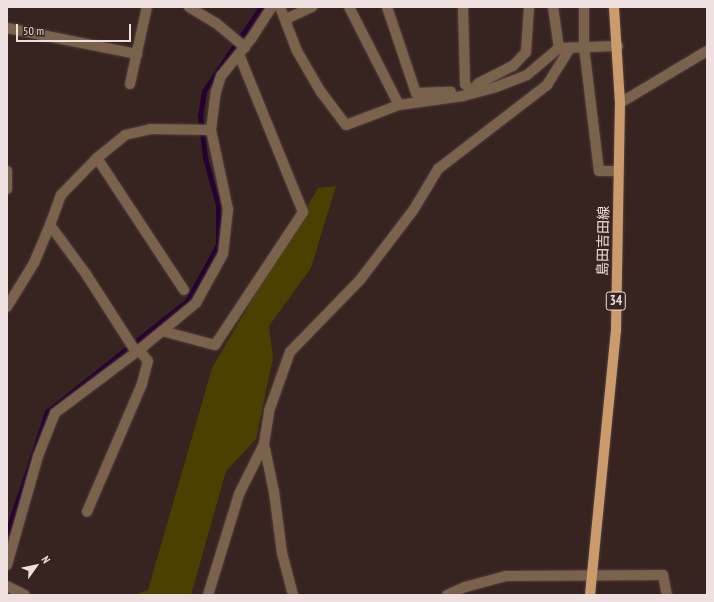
<!DOCTYPE html>
<meta charset="utf-8">
<style>
body{margin:0}
#map{position:relative;width:714px;height:602px;overflow:hidden;background:#372421;font-family:"PT Sans Narrow","Noto Sans JP",sans-serif}
div>[style]{position:absolute}
.green>*{inset:0;background:#4b4000}
.stream>*{height:4.5px;margin:-2.25px;padding:0 2.25px;transform-origin:2.25px;border-radius:2.25px;background:#270030}
.roads{filter:drop-shadow(0 0 1px #54423f) drop-shadow(0 0 1px #54423f)}
.minor>*{height:10px;margin:-5px;padding:0 5px;transform-origin:5px;border-radius:5px;background:#7a624d}
.primary>*{height:10px;margin:-5px;padding:0 5px;transform-origin:5px;border-radius:5px;background:#cc9b6c}
span{translate:-50% -50%;white-space:nowrap;text-align:center;line-height:1.15;-webkit-text-stroke:4px #372421;paint-order:stroke}
.shield-label span{padding:1px 3px;background:#372421;border:1px solid;border-radius:3px;-webkit-text-stroke-width:0}
.shield-label{font-size:13px;color:#ede0de;font-weight:700}
.street-label{font-size:14px;color:#ede0de}
.frame{position:absolute;inset:0;border:8px solid #ede0de;pointer-events:none}
.north{position:absolute;left:16px;top:546px;width:40px;height:40px;-webkit-text-stroke:3px #372421;paint-order:stroke;rotate:57deg;font-size:11px;font-weight:700;line-height:16px;text-align:center;color:#ede0de}
.north::after{content:'';display:block;margin:auto;width:14px;height:18px;background:#ede0de;clip-path:polygon(50% 0,100% 100%,50% 72%,0 100%)}
.scale{position:absolute;left:16px;top:24px;width:115px;height:18px;box-sizing:border-box;border:2px solid #ede0de;border-top:0;padding-left:5px;font-size:12px;line-height:14px;white-space:nowrap;color:#ede0de;-webkit-text-stroke:3px #372421;paint-order:stroke}
</style>
<div id="map">
<div class="green">
<div style="clip-path:polygon(336px 186px,311px 268px,269px 326px,273px 358px,256px 439px,226px 471px,191px 595px,134px 595px,148px 590px,212px 368px,318px 188px)"></div>
</div>
<div class="stream">
<div style="left:7px;top:533px;width:127px;rotate:-71.7deg"></div>
<div style="left:47px;top:412px;width:179px;rotate:-38.4deg"></div>
<div style="left:187px;top:301px;width:64px;rotate:-61deg"></div>
<div style="left:218px;top:245px;width:40px;rotate:-90deg"></div>
<div style="left:218px;top:205px;width:49px;rotate:-105.5deg"></div>
<div style="left:205px;top:158px;width:42px;rotate:-96.8deg"></div>
<div style="left:200px;top:116px;width:25px;rotate:-81deg"></div>
<div style="left:204px;top:91px;width:102px;rotate:-55.8deg"></div>
</div>
<div class="roads">
<div class="minor">
<div style="left:189px;top:7px;width:31px;rotate:31deg"></div>
<div style="left:216px;top:23px;width:38px;rotate:40deg"></div>
<div style="left:280px;top:7px;width:47px;rotate:68.9deg"></div>
<div style="left:297px;top:51px;width:48px;rotate:59.7deg"></div>
<div style="left:321px;top:92px;width:41px;rotate:52.9deg"></div>
<div style="left:346px;top:125px;width:57px;rotate:-20.7deg"></div>
<div style="left:399px;top:105px;width:110px;rotate:-117deg"></div>
<div style="left:387px;top:7px;width:91px;rotate:71.4deg"></div>
<div style="left:416px;top:93px;width:35px;rotate:-2deg"></div>
<div style="left:463px;top:7px;width:77px;rotate:88.5deg"></div>
<div style="left:465px;top:84px;width:11px;rotate:49deg"></div>
<div style="left:553px;top:7px;width:41px;rotate:81.7deg"></div>
<div style="left:584px;top:7px;width:40px;rotate:90deg"></div>
<div style="left:584px;top:47px;width:125px;rotate:83.1deg"></div>
<div style="left:599px;top:171px;width:19px"></div>
<div style="left:286px;top:19px;width:29px;rotate:-25deg"></div>
<div style="left:7px;top:28px;width:133px;rotate:11.3deg"></div>
<div style="left:130px;top:84px;width:79px;rotate:-77.6deg"></div>
<div style="left:469px;top:94px;width:15px;rotate:-48deg"></div>
<div style="left:479px;top:83px;width:38px;rotate:-27deg"></div>
<div style="left:513px;top:66px;width:19px;rotate:-47deg"></div>
<div style="left:526px;top:52px;width:45px;rotate:-86.2deg"></div>
<div style="left:620px;top:103px;width:101px;rotate:-30.9deg"></div>
<div style="left:399px;top:105px;width:65px;rotate:-8deg"></div>
<div style="left:463px;top:96px;width:34px;rotate:-15deg"></div>
<div style="left:496px;top:87px;width:33px;rotate:-21deg"></div>
<div style="left:527px;top:75px;width:42px;rotate:-40.2deg"></div>
<div style="left:559px;top:48px;width:59px;rotate:-1.9deg"></div>
<div style="left:211px;top:130px;width:38px;rotate:-83deg"></div>
<div style="left:216px;top:92px;width:17px;rotate:-73deg"></div>
<div style="left:221px;top:76px;width:48px;rotate:-51deg"></div>
<div style="left:251px;top:39px;width:38px;rotate:-57deg"></div>
<div style="left:97px;top:158px;width:36px;rotate:-39deg"></div>
<div style="left:125px;top:135px;width:26px;rotate:-13deg"></div>
<div style="left:150px;top:129px;width:61px;rotate:0.9deg"></div>
<div style="left:211px;top:130px;width:81px;rotate:77.9deg"></div>
<div style="left:228px;top:209px;width:45px;rotate:96.3deg"></div>
<div style="left:223px;top:254px;width:56px;rotate:118.9deg"></div>
<div style="left:196px;top:303px;width:74px;rotate:140.5deg"></div>
<div style="left:7px;top:189px;width:18px;rotate:-90deg"></div>
<div style="left:50px;top:225px;width:32px;rotate:-70deg"></div>
<div style="left:61px;top:195px;width:52px;rotate:-45.8deg"></div>
<div style="left:97px;top:158px;width:158px;rotate:56.6deg"></div>
<div style="left:7px;top:307px;width:52px;rotate:-58.5deg"></div>
<div style="left:34px;top:263px;width:41px;rotate:-67.2deg"></div>
<div style="left:50px;top:225px;width:61px;rotate:53.7deg"></div>
<div style="left:86px;top:274px;width:93px;rotate:57.3deg"></div>
<div style="left:162px;top:331px;width:55px;rotate:14.8deg"></div>
<div style="left:215px;top:345px;width:159px;rotate:-56.5deg"></div>
<div style="left:303px;top:212px;width:170px;rotate:-112.1deg"></div>
<div style="left:264px;top:444px;width:49px;rotate:78.2deg"></div>
<div style="left:274px;top:492px;width:62px;rotate:82.5deg"></div>
<div style="left:282px;top:553px;width:43px;rotate:75.3deg"></div>
<div style="left:7px;top:565px;width:113px;rotate:-74.1deg"></div>
<div style="left:38px;top:456px;width:46px;rotate:-68.4deg"></div>
<div style="left:55px;top:413px;width:105px;rotate:-36.9deg"></div>
<div style="left:139px;top:350px;width:14px;rotate:51deg"></div>
<div style="left:148px;top:361px;width:24px;rotate:105deg"></div>
<div style="left:142px;top:384px;width:139px;rotate:113.3deg"></div>
<div style="left:7px;top:586px;width:20px;rotate:27deg"></div>
<div style="left:208px;top:595px;width:106px;rotate:-72.9deg"></div>
<div style="left:239px;top:494px;width:56px;rotate:-63.4deg"></div>
<div style="left:264px;top:444px;width:33px;rotate:-81deg"></div>
<div style="left:269px;top:411px;width:63px;rotate:-70.4deg"></div>
<div style="left:290px;top:352px;width:100px;rotate:-45.8deg"></div>
<div style="left:360px;top:280px;width:89px;rotate:-52.7deg"></div>
<div style="left:414px;top:209px;width:47px;rotate:-59deg"></div>
<div style="left:438px;top:169px;width:138px;rotate:-37.6deg"></div>
<div style="left:547px;top:85px;width:44px;rotate:-58.1deg"></div>
<div style="left:447px;top:595px;width:20px;rotate:-24deg"></div>
<div style="left:465px;top:587px;width:42px;rotate:-15deg"></div>
<div style="left:506px;top:576px;width:157px;rotate:-0.4deg"></div>
<div style="left:663px;top:575px;width:20px;rotate:79deg"></div>
</div>
<div class="primary">
<div style="left:590px;top:595px;width:266px;rotate:-84.4deg"></div>
<div style="left:616px;top:330px;width:227px;rotate:-89deg"></div>
<div style="left:620px;top:103px;width:96px;rotate:-93.6deg"></div>
</div>
</div>
<div class="shield-label">
<span style="left:616px;top:301px">34</span>
</div>
<div class="street-label">
<span style="left:603px;top:241px;rotate:-89deg">島田吉田線</span>
</div>
<div class="frame"></div>
<div class="north">N</div>
<div class="scale">50 m</div>
</div>
